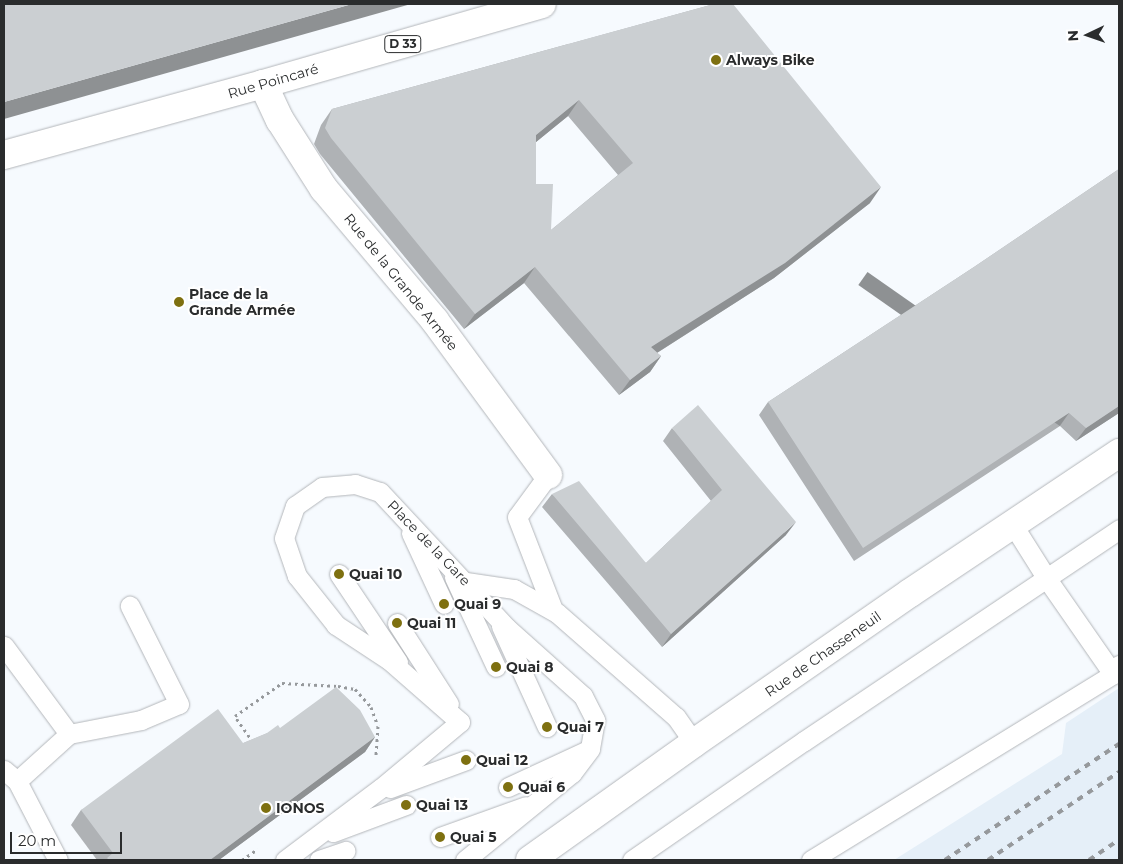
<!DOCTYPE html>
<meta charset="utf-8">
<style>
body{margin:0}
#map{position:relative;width:1123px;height:864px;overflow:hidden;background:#f6fafe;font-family:Montserrat,sans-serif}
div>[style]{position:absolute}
.built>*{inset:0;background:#e5eff8}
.path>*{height:3px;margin-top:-1.5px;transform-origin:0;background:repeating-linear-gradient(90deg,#96999c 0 2.5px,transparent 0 6.5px)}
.roads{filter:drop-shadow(0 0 1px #b3b6ba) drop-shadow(0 0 1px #b3b6ba)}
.lane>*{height:19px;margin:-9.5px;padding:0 9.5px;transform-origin:9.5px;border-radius:9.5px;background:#fff}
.street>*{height:28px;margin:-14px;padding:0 14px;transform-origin:14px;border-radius:14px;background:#fff}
.primary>*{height:28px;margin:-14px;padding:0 14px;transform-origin:14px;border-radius:14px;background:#fff}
.rail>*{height:4px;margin-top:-2px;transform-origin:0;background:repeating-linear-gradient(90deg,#96999c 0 6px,transparent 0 12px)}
.wall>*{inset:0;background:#afb2b5}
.shaded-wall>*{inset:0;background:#8e9193;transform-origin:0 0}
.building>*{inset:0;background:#cbcfd2}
.dots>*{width:14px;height:14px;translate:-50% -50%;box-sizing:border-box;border:2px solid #fff;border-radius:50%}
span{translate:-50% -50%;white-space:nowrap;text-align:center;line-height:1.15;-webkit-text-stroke:4px #fff;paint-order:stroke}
.shield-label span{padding:1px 4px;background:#fff;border:1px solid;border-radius:4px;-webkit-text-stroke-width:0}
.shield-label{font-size:12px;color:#2a2c2d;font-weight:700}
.poi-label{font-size:14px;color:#2a2c2d;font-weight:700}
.left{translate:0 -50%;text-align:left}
.street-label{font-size:14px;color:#2a2c2d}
.frame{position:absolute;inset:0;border:5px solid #2a2c2d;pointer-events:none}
.north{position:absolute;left:1063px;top:10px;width:50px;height:50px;-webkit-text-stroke:4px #fff;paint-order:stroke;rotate:267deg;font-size:14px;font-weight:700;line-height:20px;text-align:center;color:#2a2c2d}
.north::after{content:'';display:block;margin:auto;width:18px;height:22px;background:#2a2c2d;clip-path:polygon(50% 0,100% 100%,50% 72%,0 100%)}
.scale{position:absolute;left:10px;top:832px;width:112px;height:22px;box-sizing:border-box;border:2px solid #2a2c2d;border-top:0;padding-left:6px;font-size:15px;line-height:18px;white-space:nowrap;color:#2a2c2d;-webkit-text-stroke:4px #fff;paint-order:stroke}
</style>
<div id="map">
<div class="built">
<div style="clip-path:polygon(1119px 688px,1119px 860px,894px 860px,1062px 754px,1066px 723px)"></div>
</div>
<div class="path">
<div style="left:253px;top:742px;width:32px;rotate:-125deg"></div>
<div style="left:235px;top:716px;width:57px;rotate:-35.1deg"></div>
<div style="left:282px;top:683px;width:56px;rotate:3.1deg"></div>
<div style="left:338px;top:686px;width:17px;rotate:10deg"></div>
<div style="left:355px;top:689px;width:24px;rotate:48deg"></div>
<div style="left:371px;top:707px;width:20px;rotate:70deg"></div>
<div style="left:378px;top:726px;width:29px;rotate:94deg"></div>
<div style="left:242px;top:860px;width:19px;rotate:-35deg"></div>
</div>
<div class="roads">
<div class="lane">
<div style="left:548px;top:475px;width:52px;rotate:126.4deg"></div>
<div style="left:517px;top:517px;width:100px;rotate:68.8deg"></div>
<div style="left:1013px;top:525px;width:64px;rotate:57.8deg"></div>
<div style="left:1047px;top:579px;width:116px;rotate:55.2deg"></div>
<div style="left:411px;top:533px;width:78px;rotate:65.1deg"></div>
<div style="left:339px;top:574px;width:106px;rotate:56.2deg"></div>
<div style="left:454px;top:577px;width:99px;rotate:65deg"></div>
<div style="left:466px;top:582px;width:49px;rotate:8.3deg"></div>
<div style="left:514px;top:589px;width:49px;rotate:29.2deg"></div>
<div style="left:557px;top:613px;width:158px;rotate:41.2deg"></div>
<div style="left:676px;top:717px;width:32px;rotate:55deg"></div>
<div style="left:397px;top:623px;width:96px;rotate:57.3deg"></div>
<div style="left:501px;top:626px;width:111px;rotate:65.5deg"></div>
<div style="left:4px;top:646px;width:109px;rotate:53.5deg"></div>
<div style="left:69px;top:734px;width:70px;rotate:137.9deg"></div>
<div style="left:460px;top:722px;width:94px;rotate:-138.9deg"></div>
<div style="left:389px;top:660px;width:64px;rotate:-146.6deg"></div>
<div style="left:336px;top:625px;width:63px;rotate:-128.5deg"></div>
<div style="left:297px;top:576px;width:40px;rotate:-108.9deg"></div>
<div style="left:284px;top:538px;width:34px;rotate:-71deg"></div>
<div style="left:295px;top:506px;width:33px;rotate:-35deg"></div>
<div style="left:322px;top:487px;width:33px;rotate:-5deg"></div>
<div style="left:355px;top:484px;width:26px;rotate:18deg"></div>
<div style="left:380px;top:492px;width:186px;rotate:47deg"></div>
<div style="left:507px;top:628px;width:102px;rotate:41.8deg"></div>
<div style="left:583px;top:696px;width:27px;rotate:63deg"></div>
<div style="left:595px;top:720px;width:29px;rotate:100deg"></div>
<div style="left:590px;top:749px;width:30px;rotate:127deg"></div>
<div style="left:572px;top:773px;width:138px;rotate:140.9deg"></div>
<div style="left:69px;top:734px;width:73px;rotate:-11deg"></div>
<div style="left:141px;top:720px;width:41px;rotate:-22.8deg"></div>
<div style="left:179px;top:704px;width:110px;rotate:-116.6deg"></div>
<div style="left:4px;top:770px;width:17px;rotate:40deg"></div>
<div style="left:17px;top:781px;width:89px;rotate:62.6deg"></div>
<div style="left:508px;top:787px;width:88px;rotate:-24.8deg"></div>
<div style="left:390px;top:788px;width:81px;rotate:-20.2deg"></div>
<div style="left:333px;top:832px;width:78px;rotate:-20.3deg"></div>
<div style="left:440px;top:837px;width:91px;rotate:-19.8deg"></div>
<div style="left:285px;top:860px;width:120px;rotate:-36.9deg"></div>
<div style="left:381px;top:788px;width:103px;rotate:-39.9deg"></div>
<div style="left:319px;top:860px;width:28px;rotate:-19deg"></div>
<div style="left:632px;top:860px;width:209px;rotate:-34.7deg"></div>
<div style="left:804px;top:741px;width:380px;rotate:-33.9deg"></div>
<div style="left:811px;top:860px;width:355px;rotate:-31.6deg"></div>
<div style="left:1113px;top:674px;width:11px;rotate:-56deg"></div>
</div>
<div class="street">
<div style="left:263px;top:84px;width:40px;rotate:65deg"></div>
<div style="left:280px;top:120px;width:82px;rotate:57.5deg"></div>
<div style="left:324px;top:189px;width:172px;rotate:49.9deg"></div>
<div style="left:435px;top:321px;width:191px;rotate:53.7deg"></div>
<div style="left:530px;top:860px;width:201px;rotate:-35.5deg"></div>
<div style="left:694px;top:743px;width:263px;rotate:-34.8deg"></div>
<div style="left:910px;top:593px;width:252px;rotate:-33.8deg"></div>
</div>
<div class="primary">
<div style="left:4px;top:155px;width:269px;rotate:-15.3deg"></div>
<div style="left:263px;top:84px;width:290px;rotate:-16deg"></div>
</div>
</div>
<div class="rail">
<div style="left:945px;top:860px;width:209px;rotate:-33.7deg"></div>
<div style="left:988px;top:860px;width:158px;rotate:-33.9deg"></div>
<div style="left:1089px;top:860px;width:36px;rotate:-34deg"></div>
</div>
<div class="wall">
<div style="clip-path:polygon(evenodd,714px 4px,870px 203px,774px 278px,657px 353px,661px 356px,650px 372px,619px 395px,524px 283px,464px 329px,320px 154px,314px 144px,321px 125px,332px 109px,714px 4px,568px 116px,618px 175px,551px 230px,536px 184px,536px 142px,568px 116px)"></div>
<div style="clip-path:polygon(1119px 169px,1119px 413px,1076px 441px,1060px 426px,854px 561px,759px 415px,768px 402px,974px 267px)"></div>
<div style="clip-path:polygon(672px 428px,786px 535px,662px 647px,617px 594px,618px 594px,617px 594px,542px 507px,552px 494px,646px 563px,711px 501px,663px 441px)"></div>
<div style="clip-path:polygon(280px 728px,375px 737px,365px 752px,219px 860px,97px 860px,71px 825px,81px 810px)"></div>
</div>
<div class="shaded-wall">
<div style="clip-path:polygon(352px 4px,411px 4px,4px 119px,4px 102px)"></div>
<div style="clip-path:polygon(579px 100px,568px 116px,525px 151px,536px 135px)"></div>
<div style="clip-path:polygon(881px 187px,870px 203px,774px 278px,641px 363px,651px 347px)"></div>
<div style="clip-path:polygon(535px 267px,524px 283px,464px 329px,475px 314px)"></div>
<div style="clip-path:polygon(661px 356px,650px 372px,619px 395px,630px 380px)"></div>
<div style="clip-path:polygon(1119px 406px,1119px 413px,1076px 441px,1086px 428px)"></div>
<div style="left:1069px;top:413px;width:16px;height:246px;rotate:125deg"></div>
<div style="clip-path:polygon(796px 522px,786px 535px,662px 647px,671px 634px)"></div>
<div style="clip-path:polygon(375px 737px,365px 752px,219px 860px,210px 860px)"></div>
</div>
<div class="building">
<div style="clip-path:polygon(4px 4px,352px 4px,4px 102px)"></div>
<div style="clip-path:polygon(evenodd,714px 4px,733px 4px,881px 187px,785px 263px,651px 347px,661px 356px,630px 380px,535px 267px,475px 314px,331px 138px,325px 128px,332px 109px,714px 4px,579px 100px,633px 163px,551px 230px,553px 184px,536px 184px,536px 135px,579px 100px)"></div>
<div style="clip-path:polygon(1119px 169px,1119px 406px,1086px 428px,1069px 413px,863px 548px,768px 402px,974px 267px)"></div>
<div style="clip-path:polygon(698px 405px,796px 522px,671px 634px,626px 581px,629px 579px,626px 581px,552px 494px,579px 481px,646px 563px,722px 490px,672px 428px)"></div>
<div style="clip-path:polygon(336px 687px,360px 710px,375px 737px,210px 860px,109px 860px,107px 858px,113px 853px,81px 810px,218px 709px,243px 743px,267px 733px,278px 725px,280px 728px)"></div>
</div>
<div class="dots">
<div style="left:716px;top:60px;background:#7e7010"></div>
<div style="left:179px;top:302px;background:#7e7010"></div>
<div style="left:339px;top:574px;background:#7e7010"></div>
<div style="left:444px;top:604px;background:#7e7010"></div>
<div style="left:397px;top:623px;background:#7e7010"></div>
<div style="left:496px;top:667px;background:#7e7010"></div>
<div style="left:547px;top:727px;background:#7e7010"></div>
<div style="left:466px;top:760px;background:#7e7010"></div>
<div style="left:508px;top:787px;background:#7e7010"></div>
<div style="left:406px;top:805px;background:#7e7010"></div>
<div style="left:266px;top:808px;background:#7e7010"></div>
<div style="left:440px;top:837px;background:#7e7010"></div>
</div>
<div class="shield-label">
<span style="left:403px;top:44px">D 33</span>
</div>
<div class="poi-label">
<span class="left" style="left:726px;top:60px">Always Bike</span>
<span class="left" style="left:189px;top:302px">Place de la<br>Grande Armée</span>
<span class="left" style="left:349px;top:574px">Quai 10</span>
<span class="left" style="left:454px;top:604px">Quai 9</span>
<span class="left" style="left:407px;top:623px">Quai 11</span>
<span class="left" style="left:506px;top:667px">Quai 8</span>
<span class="left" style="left:557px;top:727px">Quai 7</span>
<span class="left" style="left:476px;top:760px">Quai 12</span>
<span class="left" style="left:518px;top:787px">Quai 6</span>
<span class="left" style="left:416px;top:805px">Quai 13</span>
<span class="left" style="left:276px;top:808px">IONOS</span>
<span class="left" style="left:450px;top:837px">Quai 5</span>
</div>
<div class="street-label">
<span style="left:273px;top:81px;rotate:-16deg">Rue Poincaré</span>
<span style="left:401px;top:282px;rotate:51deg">Rue de la Grande Armée</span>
<span style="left:429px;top:543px;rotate:46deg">Place de la Gare</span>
<span style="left:823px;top:654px;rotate:-35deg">Rue de Chasseneuil</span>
</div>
<div class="frame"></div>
<div class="north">N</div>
<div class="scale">20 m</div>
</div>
